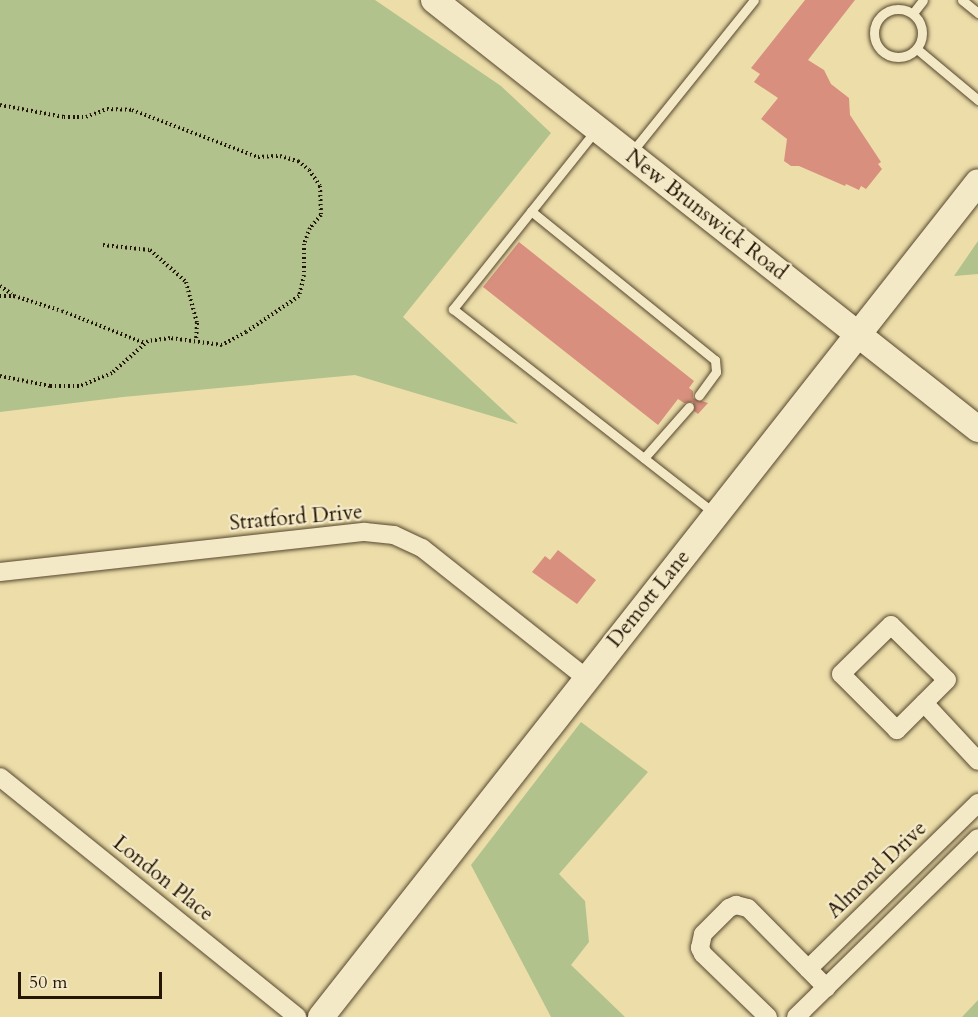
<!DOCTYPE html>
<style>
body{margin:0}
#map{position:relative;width:978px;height:1017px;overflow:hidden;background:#ecdda9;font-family:Cardo,serif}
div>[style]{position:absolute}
.green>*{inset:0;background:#b2c28c}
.building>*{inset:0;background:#d98f7e}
.path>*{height:4px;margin-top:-2px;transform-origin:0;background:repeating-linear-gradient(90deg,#241505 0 1.5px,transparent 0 4.5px)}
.roads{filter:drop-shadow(0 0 2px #56472e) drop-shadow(0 0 2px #56472e)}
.lane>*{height:9px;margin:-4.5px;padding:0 4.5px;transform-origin:4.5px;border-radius:4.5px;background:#f3e9c7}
.lane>.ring{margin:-4.5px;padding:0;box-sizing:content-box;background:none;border:9px solid #f3e9c7;border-radius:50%}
.street>*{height:18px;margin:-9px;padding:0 9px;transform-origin:9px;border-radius:9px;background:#f3e9c7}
.secondary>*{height:26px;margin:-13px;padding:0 13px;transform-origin:13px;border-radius:13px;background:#f3e9c7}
span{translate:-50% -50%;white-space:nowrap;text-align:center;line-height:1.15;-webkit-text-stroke:4.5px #f3e9c7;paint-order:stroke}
.street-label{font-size:21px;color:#241505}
.scale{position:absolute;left:18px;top:972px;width:144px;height:27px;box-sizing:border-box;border:3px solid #241505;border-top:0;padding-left:8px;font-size:18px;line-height:21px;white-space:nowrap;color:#241505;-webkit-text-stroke:4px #f3e9c7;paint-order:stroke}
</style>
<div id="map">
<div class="green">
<div style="clip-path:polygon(0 0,375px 0,501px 86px,551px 133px,403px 317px,518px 424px,355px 375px,123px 397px,0 412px)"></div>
<div style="clip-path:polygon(978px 241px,978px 274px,954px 276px)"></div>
<div style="clip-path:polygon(581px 722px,648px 772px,559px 874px,585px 901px,589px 942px,571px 965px,625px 1017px,551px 1017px,471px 865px)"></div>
<div style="clip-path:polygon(978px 1000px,978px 1017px,962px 1017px)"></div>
</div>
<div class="building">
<div style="clip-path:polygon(805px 0,855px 0,808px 60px,824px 70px,831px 84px,849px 98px,850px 115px,881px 162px,878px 164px,882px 169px,866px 189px,861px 186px,859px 190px,846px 184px,845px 186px,799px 166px,791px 166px,784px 161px,787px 139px,761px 119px,778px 98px,754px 82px,760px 74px,751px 68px)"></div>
<div style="clip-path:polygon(519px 242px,694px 381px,689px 388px,693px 391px,693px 398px,708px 403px,698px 414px,694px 411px,693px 402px,684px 403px,678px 399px,658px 425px,483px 287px)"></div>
<div style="clip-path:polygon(558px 550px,596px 580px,577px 604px,532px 572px,545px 556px,550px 560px)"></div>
</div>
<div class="path">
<div style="left:0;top:105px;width:65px;rotate:10.6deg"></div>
<div style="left:64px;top:117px;width:22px"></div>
<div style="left:86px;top:117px;width:22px;rotate:-21deg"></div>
<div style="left:107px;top:109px;width:25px;rotate:2deg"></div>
<div style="left:132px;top:110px;width:134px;rotate:20.5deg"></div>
<div style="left:258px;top:157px;width:22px;rotate:-3deg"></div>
<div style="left:280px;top:156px;width:19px;rotate:16deg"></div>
<div style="left:298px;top:161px;width:14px;rotate:39deg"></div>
<div style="left:309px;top:170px;width:19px;rotate:55deg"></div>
<div style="left:320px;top:186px;width:29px;rotate:88deg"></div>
<div style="left:321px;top:215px;width:17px;rotate:130deg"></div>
<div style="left:310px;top:228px;width:17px;rotate:111deg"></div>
<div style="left:304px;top:244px;width:31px;rotate:90deg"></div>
<div style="left:304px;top:275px;width:22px;rotate:103deg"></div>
<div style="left:299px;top:296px;width:64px;rotate:145.8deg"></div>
<div style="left:246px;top:332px;width:27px;rotate:152deg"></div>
<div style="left:222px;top:345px;width:52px;rotate:-172.3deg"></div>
<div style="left:170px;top:338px;width:22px;rotate:172deg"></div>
<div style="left:148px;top:341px;width:48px;rotate:138.4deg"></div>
<div style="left:112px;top:373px;width:35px;rotate:158deg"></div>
<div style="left:79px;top:386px;width:29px;rotate:180deg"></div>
<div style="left:50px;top:386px;width:51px;rotate:-168.7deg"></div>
<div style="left:103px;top:245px;width:47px;rotate:6.1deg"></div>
<div style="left:150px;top:250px;width:48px;rotate:41.6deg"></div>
<div style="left:186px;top:282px;width:42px;rotate:75deg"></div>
<div style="left:197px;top:323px;width:17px;rotate:93deg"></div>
<div style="left:0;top:286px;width:14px;rotate:34deg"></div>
<div style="left:0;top:296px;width:14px"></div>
<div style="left:14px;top:296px;width:50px;rotate:17.4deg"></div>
<div style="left:62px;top:311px;width:88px;rotate:21.3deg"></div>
</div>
<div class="roads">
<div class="lane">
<div style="left:962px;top:0;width:21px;rotate:39deg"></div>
<div class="ring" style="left:874px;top:9px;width:39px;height:39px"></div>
<div style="left:913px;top:13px;width:16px;rotate:-52deg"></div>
<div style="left:917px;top:49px;width:80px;rotate:39.9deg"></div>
<div style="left:595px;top:131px;width:228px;rotate:128.6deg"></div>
<div style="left:453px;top:309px;width:331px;rotate:38deg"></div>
<div style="left:631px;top:153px;width:196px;rotate:-51.2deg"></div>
<div style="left:531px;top:211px;width:237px;rotate:39deg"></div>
<div style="left:715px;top:360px;width:12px;rotate:85deg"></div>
<div style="left:716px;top:372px;width:29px;rotate:126deg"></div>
<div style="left:644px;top:458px;width:68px;rotate:-48.6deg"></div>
</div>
<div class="street">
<div style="left:0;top:572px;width:367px;rotate:-6.3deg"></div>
<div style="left:365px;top:532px;width:29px;rotate:6deg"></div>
<div style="left:394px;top:535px;width:31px;rotate:25deg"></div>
<div style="left:422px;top:548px;width:209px;rotate:38.4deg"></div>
<div style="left:891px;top:625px;width:78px;rotate:44.5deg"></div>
<div style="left:947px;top:680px;width:71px;rotate:135deg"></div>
<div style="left:897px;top:730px;width:79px;rotate:-135deg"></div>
<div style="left:841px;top:674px;width:70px;rotate:-44.4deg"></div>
<div style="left:924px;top:703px;width:79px;rotate:47deg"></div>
<div style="left:0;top:777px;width:382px;rotate:38.9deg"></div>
<div style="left:808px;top:969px;width:238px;rotate:-44.3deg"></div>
<div style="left:768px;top:1017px;width:91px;rotate:-135.9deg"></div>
<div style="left:703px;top:954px;width:7px;rotate:-117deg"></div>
<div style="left:700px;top:948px;width:14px;rotate:-78deg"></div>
<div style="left:703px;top:934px;width:37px;rotate:-45deg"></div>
<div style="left:729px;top:908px;width:8px;rotate:-23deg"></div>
<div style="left:736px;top:905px;width:12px;rotate:14deg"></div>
<div style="left:748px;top:908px;width:112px;rotate:45.4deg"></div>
<div style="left:796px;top:1017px;width:255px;rotate:-44.5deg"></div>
</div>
<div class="secondary">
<div style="left:434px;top:0;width:693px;rotate:38.26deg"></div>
<div style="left:321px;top:1017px;width:1062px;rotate:-51.8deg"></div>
</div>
</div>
<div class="street-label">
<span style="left:706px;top:215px;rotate:38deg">New Brunswick Road</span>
<span style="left:296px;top:518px;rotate:-5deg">Stratford Drive</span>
<span style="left:649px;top:599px;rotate:-51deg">Demott Lane</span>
<span style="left:877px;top:870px;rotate:-44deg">Almond Drive</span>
<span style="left:163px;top:879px;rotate:39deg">London Place</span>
</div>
<div class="scale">50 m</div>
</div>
